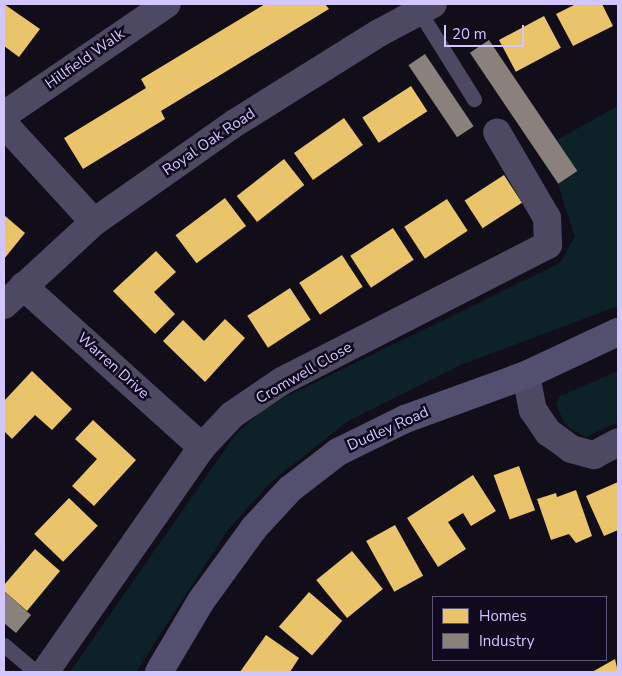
<!DOCTYPE html>
<style>
body{margin:0}
#map{position:relative;width:622px;height:676px;overflow:hidden;background:#110e19;font-family:"Nunito Sans",sans-serif}
div>[style]{position:absolute}
.green>*{inset:0;background:#0d2226}
.homes>*{inset:0;background:#e9c46a;transform-origin:0 0}
.industry>*{inset:0;background:#8a817c;transform-origin:0 0}
.lane>*{height:15px;margin:-7.5px;padding:0 7.5px;transform-origin:7.5px;border-radius:7.5px;background:#4d4962}
.street>*{height:28px;margin:-14px;padding:0 14px;transform-origin:14px;border-radius:14px;background:#4d4962}
.secondary>*{height:28px;margin:-14px;padding:0 14px;transform-origin:14px;border-radius:14px;background:#534f6e}
span{translate:-50% -50%;white-space:nowrap;text-align:center;line-height:1.15;-webkit-text-stroke:5px #0f0a1d;paint-order:stroke}
.street-label{font-size:15px;color:#d3c6ff}
.frame{position:absolute;inset:0;border:5px solid #d3c6ff;pointer-events:none}
.legend{position:absolute;left:432px;top:596px;width:175px;height:65px;box-sizing:border-box;background:#0f0a1d;border:1px solid #5d5577;margin:0;padding:6px 9px;list-style:none;font-size:15px;color:#d3c6ff}
.legend li{display:flex;align-items:center;gap:10px;height:25px}
.legend b{width:25px;border:1px solid #5d5577}
.scale{position:absolute;left:444px;top:25px;width:80px;height:22px;box-sizing:border-box;border:2px solid #d3c6ff;border-top:0;padding-left:6px;font-size:15px;line-height:18px;white-space:nowrap;color:#d3c6ff;-webkit-text-stroke:4px #0f0a1d;paint-order:stroke}
</style>
<div id="map">
<div class="green">
<div style="clip-path:polygon(618px 106px,618px 306px,463px 364px,348px 421px,271px 482px,227px 531px,136px 672px,70px 672px,235px 435px,269px 405px,560px 263px,575px 236px,558px 184px,577px 171px,557px 140px)"></div>
<div style="clip-path:polygon(618px 371px,618px 422px,586px 437px,566px 426px,556px 405px,560px 396px)"></div>
</div>
<div class="homes">
<div style="clip-path:polygon(4px 4px,40px 29px,19px 57px,4px 46px)"></div>
<div style="clip-path:polygon(265px 4px,325px 4px,329px 9px,161px 111px,165px 119px,83px 169px,64px 138px,146px 88px,141px 79px)"></div>
<div style="clip-path:polygon(576px 4px,602px 4px,613px 26px,573px 46px,556px 14px)"></div>
<div style="left:544px;top:16px;width:36px;height:51px;rotate:62deg"></div>
<div style="left:411px;top:86px;width:30px;height:58px;rotate:57deg"></div>
<div style="left:344px;top:118px;width:33px;height:61px;rotate:55deg"></div>
<div style="left:284px;top:159px;width:33px;height:60px;rotate:52deg"></div>
<div style="left:504px;top:175px;width:33px;height:47px;rotate:57deg"></div>
<div style="left:225px;top:198px;width:35px;height:62px;rotate:53deg"></div>
<div style="left:447px;top:199px;width:38px;height:51px;rotate:57deg"></div>
<div style="clip-path:polygon(4px 215px,25px 233px,4px 259px)"></div>
<div style="left:393px;top:228px;width:38px;height:51px;rotate:57deg"></div>
<div style="clip-path:polygon(156px 251px,176px 272px,154px 292px,175px 314px,155px 334px,113px 291px)"></div>
<div style="left:342px;top:255px;width:38px;height:51px;rotate:57deg"></div>
<div style="left:290px;top:288px;width:38px;height:51px;rotate:57deg"></div>
<div style="clip-path:polygon(225px 319px,245px 338px,205px 382px,163px 341px,183px 320px,204px 341px)"></div>
<div style="clip-path:polygon(32px 371px,72px 409px,52px 430px,35px 415px,12px 439px,4px 431px,4px 401px)"></div>
<div style="clip-path:polygon(93px 420px,136px 460px,94px 506px,72px 486px,97px 459px,75px 439px)"></div>
<div style="left:519px;top:466px;width:47px;height:27px;rotate:70deg"></div>
<div style="clip-path:polygon(473px 475px,496px 511px,471px 526px,463px 513px,448px 522px,466px 549px,438px 567px,407px 518px)"></div>
<div style="clip-path:polygon(618px 482px,618px 530px,604px 536px,586px 496px)"></div>
<div style="clip-path:polygon(576px 490px,592px 536px,576px 543px,569px 534px,551px 540px,537px 499px,556px 493px,557px 497px)"></div>
<div style="left:69px;top:498px;width:40px;height:50px;rotate:44deg"></div>
<div style="left:395px;top:525px;width:58px;height:33px;rotate:61deg"></div>
<div style="clip-path:polygon(35px 549px,60px 571px,27px 611px,4px 591px,4px 585px)"></div>
<div style="left:352px;top:551px;width:49px;height:46px;rotate:51deg"></div>
<div style="left:309px;top:592px;width:44px;height:46px;rotate:41deg"></div>
<div style="clip-path:polygon(266px 635px,299px 658px,290px 672px,240px 672px)"></div>
<div style="clip-path:polygon(615px 659px,618px 672px,592px 672px)"></div>
</div>
<div class="industry">
<div style="left:489px;top:40px;width:158px;height:23px;rotate:56deg"></div>
<div style="left:425px;top:54px;width:87px;height:20px;rotate:56deg"></div>
<div style="clip-path:polygon(4px 591px,31px 615px,16px 633px,4px 623px)"></div>
</div>
<div class="lane">
<div style="left:419px;top:11px;width:104px;rotate:58deg"></div>
<div style="left:4px;top:645px;width:42px;rotate:40.2deg"></div>
</div>
<div class="street">
<div style="left:4px;top:115px;width:197px;rotate:-34.3deg"></div>
<div style="left:4px;top:124px;width:133px;rotate:47.4deg"></div>
<div style="left:23px;top:286px;width:241px;rotate:42deg"></div>
<div style="left:4px;top:305px;width:122px;rotate:-42.7deg"></div>
<div style="left:94px;top:222px;width:172px;rotate:-35.1deg"></div>
<div style="left:235px;top:123px;width:170px;rotate:-32deg"></div>
<div style="left:379px;top:33px;width:61px;rotate:-28.2deg"></div>
<div style="left:526px;top:375px;width:36px;rotate:79deg"></div>
<div style="left:533px;top:410px;width:27px;rotate:56deg"></div>
<div style="left:548px;top:432px;width:29px;rotate:36deg"></div>
<div style="left:571px;top:449px;width:24px;rotate:15deg"></div>
<div style="left:594px;top:455px;width:27px;rotate:-28deg"></div>
<div style="left:45px;top:672px;width:274px;rotate:-55.1deg"></div>
<div style="left:202px;top:447px;width:44px;rotate:-46.8deg"></div>
<div style="left:232px;top:415px;width:60px;rotate:-34.2deg"></div>
<div style="left:282px;top:381px;width:299px;rotate:-27.1deg"></div>
<div style="left:548px;top:245px;width:27px;rotate:-92deg"></div>
<div style="left:547px;top:218px;width:99px;rotate:-120.2deg"></div>
</div>
<div class="secondary">
<div style="left:159px;top:672px;width:82px;rotate:-59.4deg"></div>
<div style="left:201px;top:601px;width:90px;rotate:-54deg"></div>
<div style="left:254px;top:528px;width:53px;rotate:-47.3deg"></div>
<div style="left:290px;top:489px;width:61px;rotate:-37.6deg"></div>
<div style="left:338px;top:452px;width:75px;rotate:-26.2deg"></div>
<div style="left:405px;top:419px;width:129px;rotate:-20deg"></div>
<div style="left:526px;top:375px;width:102px;rotate:-25.1deg"></div>
</div>
<div class="street-label">
<span style="left:85px;top:59px;rotate:-35deg">Hillfield Walk</span>
<span style="left:209px;top:142px;rotate:-34deg">Royal Oak Road</span>
<span style="left:113px;top:366px;rotate:42deg">Warren Drive</span>
<span style="left:304px;top:373px;rotate:-30deg">Cromwell Close</span>
<span style="left:388px;top:429px;rotate:-24deg">Dudley Road</span>
</div>
<div class="frame"></div>
<ul class="legend">
<li><b style="height:14px;background:#e9c46a"></b>Homes</li>
<li><b style="height:14px;background:#8a817c"></b>Industry</li>
</ul>
<div class="scale">20 m</div>
</div>
